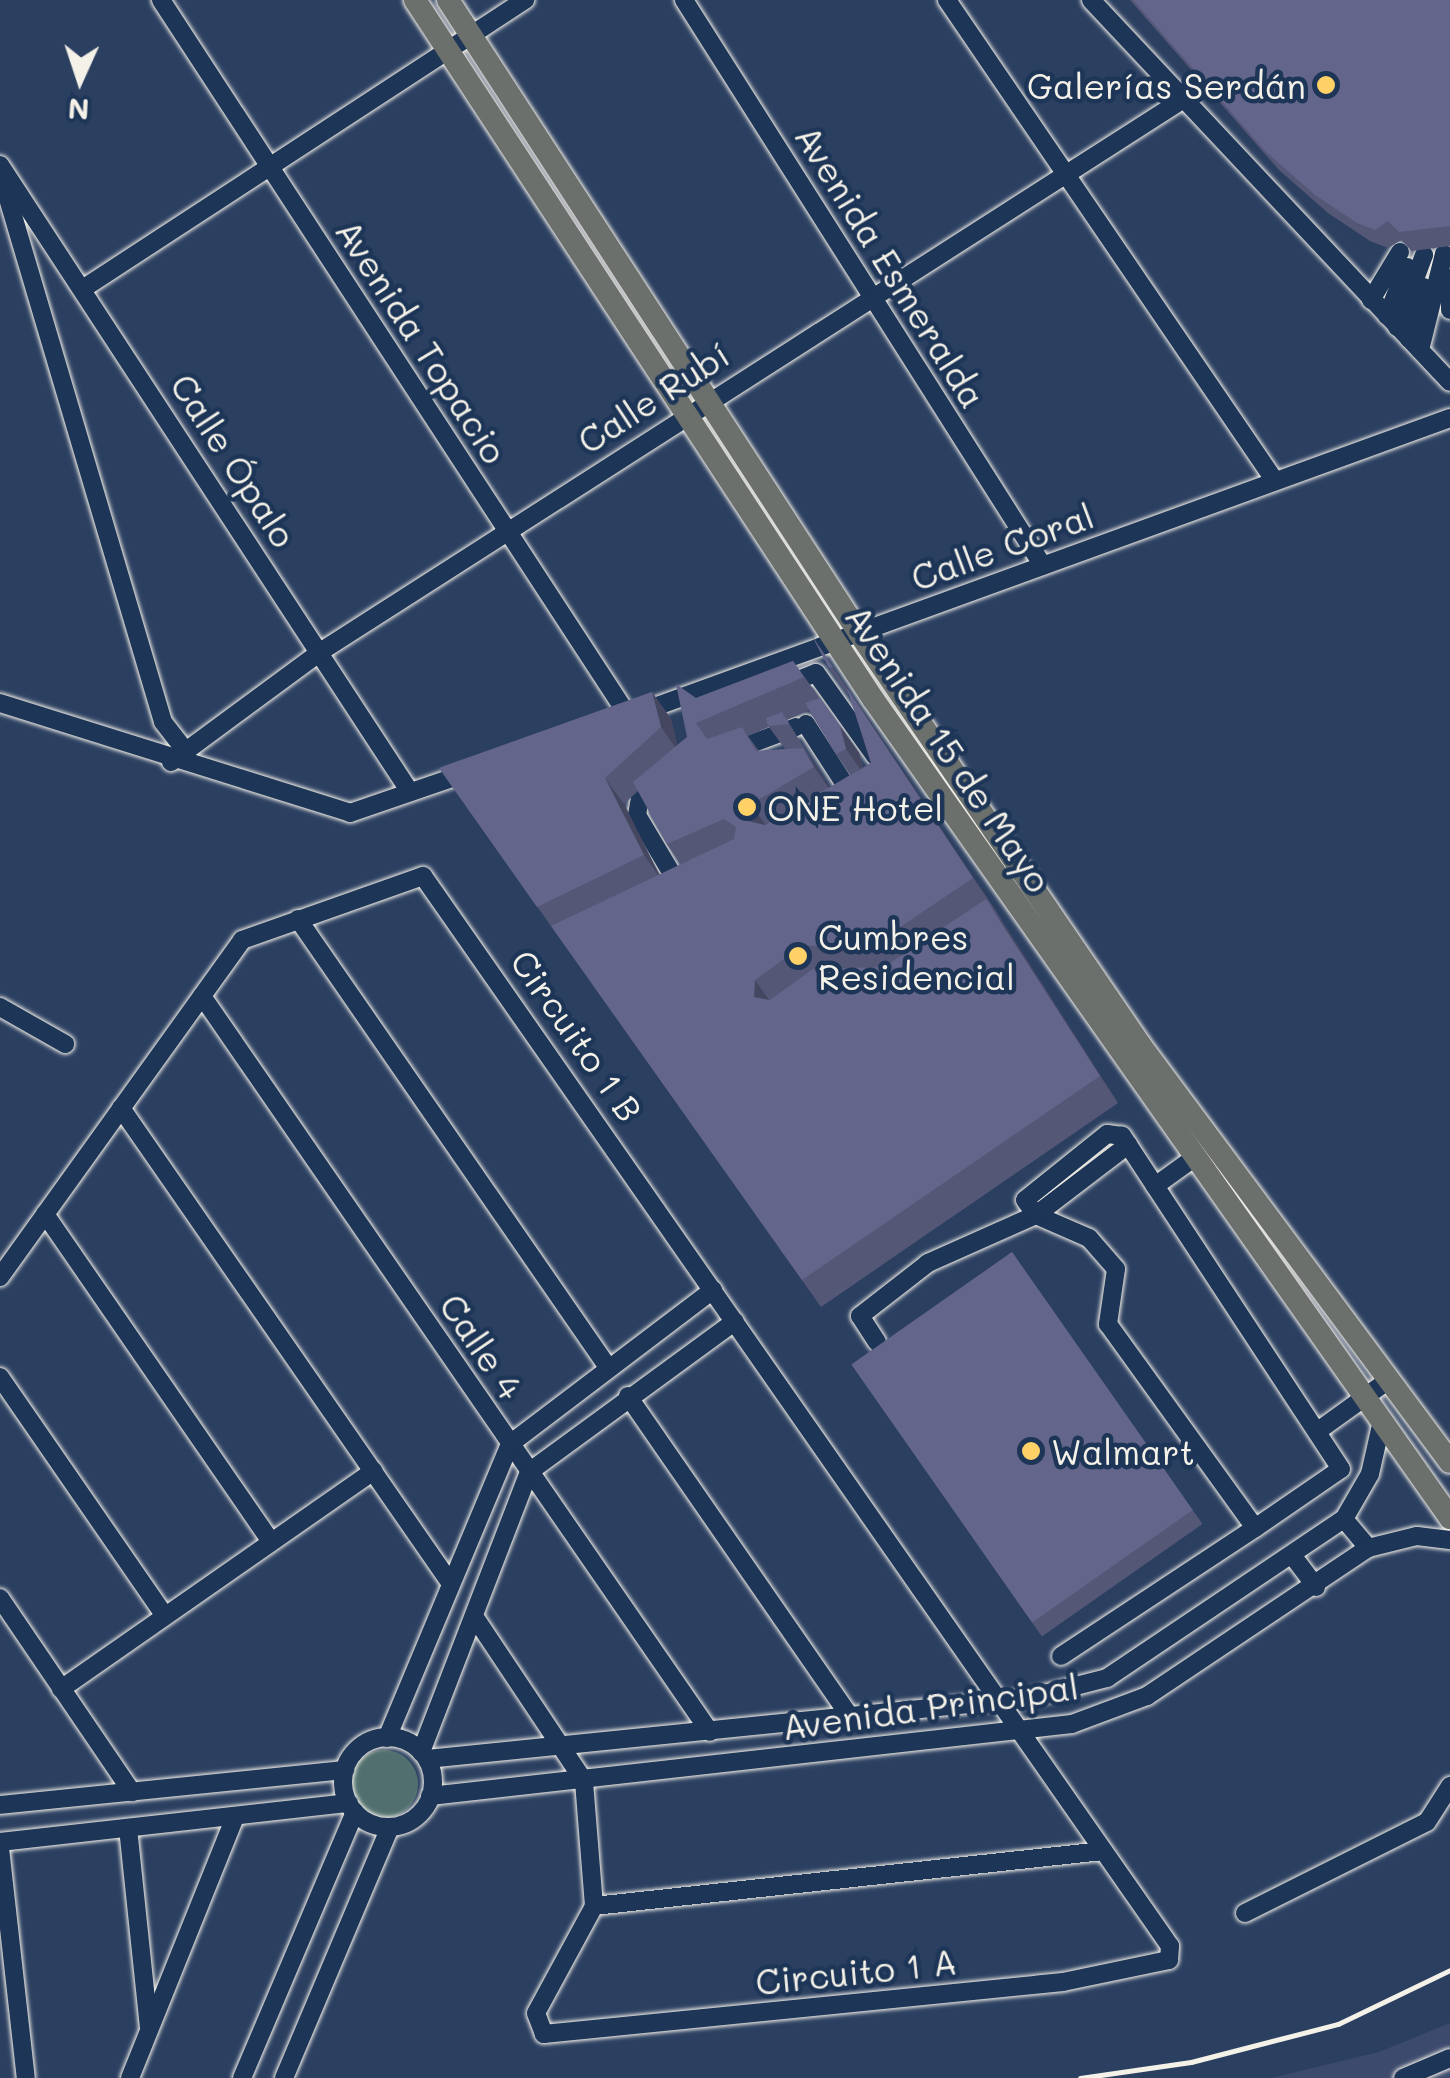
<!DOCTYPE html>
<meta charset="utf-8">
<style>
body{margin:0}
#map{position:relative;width:1450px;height:2078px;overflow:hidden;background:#2b3f61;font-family:Mali,sans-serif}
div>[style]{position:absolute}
.built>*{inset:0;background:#3c4a6d}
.green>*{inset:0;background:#506f6e}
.round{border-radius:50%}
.roads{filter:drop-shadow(0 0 2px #f4f1e8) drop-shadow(0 0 2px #f4f1e8)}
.minor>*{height:18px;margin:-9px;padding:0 9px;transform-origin:9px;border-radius:9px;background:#1d3557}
.minor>.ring{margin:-9px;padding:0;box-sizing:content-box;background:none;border:18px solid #1d3557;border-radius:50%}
.major>*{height:22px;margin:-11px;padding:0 11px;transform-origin:11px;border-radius:11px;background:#6b706d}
.rail>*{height:5px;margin:-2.5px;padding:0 2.5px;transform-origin:2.5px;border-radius:2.5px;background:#f4f1e8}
.wall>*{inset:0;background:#555777;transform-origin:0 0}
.shaded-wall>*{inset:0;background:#454761}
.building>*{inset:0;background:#63658a;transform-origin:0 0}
.dots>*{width:28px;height:28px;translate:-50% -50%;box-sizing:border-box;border:5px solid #1d3557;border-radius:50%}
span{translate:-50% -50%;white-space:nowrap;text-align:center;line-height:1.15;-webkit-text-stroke:9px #1d3557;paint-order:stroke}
.poi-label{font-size:35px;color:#f4f1e8}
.right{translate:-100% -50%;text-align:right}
.left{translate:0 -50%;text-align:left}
.street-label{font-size:35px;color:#f4f1e8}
.north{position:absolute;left:30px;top:30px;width:100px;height:100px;-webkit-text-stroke:8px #1d3557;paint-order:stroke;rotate:183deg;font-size:28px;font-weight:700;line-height:40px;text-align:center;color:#f4f1e8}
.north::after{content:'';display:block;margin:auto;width:35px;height:45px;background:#f4f1e8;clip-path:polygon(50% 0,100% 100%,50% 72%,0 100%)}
</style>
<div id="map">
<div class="built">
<div style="clip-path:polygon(1450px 2023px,1450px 2078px,1271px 2078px,1379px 2052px)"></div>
</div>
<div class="green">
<div class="round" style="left:350px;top:1750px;width:68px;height:68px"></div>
</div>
<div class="roads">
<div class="minor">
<div style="left:161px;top:0;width:856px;rotate:56.87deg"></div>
<div style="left:684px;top:0;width:670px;rotate:57.61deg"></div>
<div style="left:947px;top:0;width:582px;rotate:55.71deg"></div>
<div style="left:1091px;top:0;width:524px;rotate:46.78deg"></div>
<div style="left:0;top:165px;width:749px;rotate:56.82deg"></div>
<div style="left:1px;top:175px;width:570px;rotate:73.5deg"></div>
<div style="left:163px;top:722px;width:39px;rotate:52deg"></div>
<div style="left:1450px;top:278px;width:32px;rotate:90deg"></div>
<div style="left:84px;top:288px;width:527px;rotate:-33.15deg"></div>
<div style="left:1371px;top:300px;width:56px;rotate:-58.9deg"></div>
<div style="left:1387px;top:316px;width:53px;rotate:-67.8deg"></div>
<div style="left:1397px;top:327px;width:77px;rotate:-69.4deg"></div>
<div style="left:1409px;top:339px;width:54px;rotate:-73.9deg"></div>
<div style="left:1420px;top:350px;width:99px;rotate:-76deg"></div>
<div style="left:786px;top:685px;width:32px;rotate:-22deg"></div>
<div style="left:816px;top:673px;width:102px;rotate:54.6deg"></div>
<div style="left:0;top:703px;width:367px;rotate:17.4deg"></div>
<div style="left:350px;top:813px;width:124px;rotate:-18.9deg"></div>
<div style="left:638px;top:713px;width:864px;rotate:-19.97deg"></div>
<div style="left:806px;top:724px;width:87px;rotate:57.2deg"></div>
<div style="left:732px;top:751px;width:68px;rotate:-20.6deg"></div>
<div style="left:171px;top:762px;width:185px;rotate:-36.4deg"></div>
<div style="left:320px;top:652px;width:1020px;rotate:-32.63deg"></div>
<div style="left:659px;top:786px;width:22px;rotate:148deg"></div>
<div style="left:640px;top:798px;width:17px;rotate:100deg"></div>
<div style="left:637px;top:815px;width:84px;rotate:59.2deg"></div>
<div style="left:298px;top:919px;width:543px;rotate:55.34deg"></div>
<div style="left:202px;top:996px;width:894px;rotate:55.39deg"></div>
<div style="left:0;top:1007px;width:75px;rotate:29.6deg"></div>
<div style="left:121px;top:1108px;width:576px;rotate:55.26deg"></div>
<div style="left:1155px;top:1186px;width:44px;rotate:-35.8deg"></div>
<div style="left:45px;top:1214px;width:398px;rotate:55.4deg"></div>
<div style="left:0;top:1277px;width:415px;rotate:-54.3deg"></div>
<div style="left:242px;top:940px;width:192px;rotate:-19.5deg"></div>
<div style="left:423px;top:876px;width:1305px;rotate:55.08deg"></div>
<div style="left:1170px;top:1946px;width:14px;rotate:94deg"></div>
<div style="left:1169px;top:1960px;width:108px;rotate:168.3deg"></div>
<div style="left:1063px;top:1982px;width:522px;rotate:174.28deg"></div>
<div style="left:544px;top:2034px;width:22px;rotate:-111deg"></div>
<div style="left:536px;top:2013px;width:122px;rotate:-61.5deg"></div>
<div style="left:594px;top:1906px;width:125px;rotate:-94.6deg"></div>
<div style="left:584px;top:1781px;width:198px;rotate:-123.7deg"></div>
<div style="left:877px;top:1342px;width:31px;rotate:-123deg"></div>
<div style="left:860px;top:1316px;width:86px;rotate:-37.9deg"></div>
<div style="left:928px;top:1263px;width:118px;rotate:-24deg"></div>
<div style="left:1036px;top:1215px;width:58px;rotate:23.5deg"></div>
<div style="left:1089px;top:1238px;width:41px;rotate:48.9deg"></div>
<div style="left:1116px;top:1269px;width:56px;rotate:98.3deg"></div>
<div style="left:1108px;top:1324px;width:251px;rotate:54.2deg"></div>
<div style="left:1255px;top:1528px;width:104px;rotate:-34.5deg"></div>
<div style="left:1341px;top:1469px;width:399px;rotate:-123.3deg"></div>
<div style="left:1122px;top:1136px;width:15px;rotate:-172deg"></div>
<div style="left:1107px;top:1134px;width:105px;rotate:141.2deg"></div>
<div style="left:1025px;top:1200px;width:19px;rotate:54deg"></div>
<div style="left:1036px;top:1215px;width:116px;rotate:-37.3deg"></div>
<div style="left:0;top:1377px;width:290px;rotate:55.4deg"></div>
<div style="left:628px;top:1396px;width:390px;rotate:55.3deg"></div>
<div style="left:1322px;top:1428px;width:84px;rotate:-35.8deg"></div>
<div style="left:1344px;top:1519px;width:38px;rotate:50deg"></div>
<div style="left:1292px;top:1555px;width:40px;rotate:53deg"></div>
<div style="left:0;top:1598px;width:235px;rotate:55.8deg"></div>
<div style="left:1061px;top:1656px;width:232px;rotate:-33.4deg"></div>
<div style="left:61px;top:1689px;width:381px;rotate:-34.9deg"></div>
<div class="ring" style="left:343px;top:1737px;width:72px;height:72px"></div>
<div style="left:387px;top:1738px;width:319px;rotate:-67.3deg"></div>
<div style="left:510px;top:1444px;width:255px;rotate:-37.2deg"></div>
<div style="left:421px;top:1752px;width:300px;rotate:-68.9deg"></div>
<div style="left:529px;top:1472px;width:255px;rotate:-36.2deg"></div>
<div style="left:427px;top:1759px;width:605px;rotate:-5.79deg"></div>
<div style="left:1029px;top:1698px;width:81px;rotate:-14.4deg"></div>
<div style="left:1107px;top:1678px;width:285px;rotate:-33.9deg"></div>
<div style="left:1344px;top:1519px;width:52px;rotate:-60deg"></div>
<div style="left:1370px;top:1474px;width:50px;rotate:-77.3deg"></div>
<div style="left:430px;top:1796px;width:646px;rotate:-6.4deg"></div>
<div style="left:1072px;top:1724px;width:80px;rotate:-20.5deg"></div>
<div style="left:1147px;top:1696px;width:266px;rotate:-33.8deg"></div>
<div style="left:1368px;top:1548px;width:50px;rotate:-13.8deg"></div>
<div style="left:1417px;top:1536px;width:33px;rotate:7deg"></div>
<div style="left:0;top:1805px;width:347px;rotate:-5.8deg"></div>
<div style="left:128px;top:1828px;width:200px;rotate:84deg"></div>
<div style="left:0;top:1842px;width:351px;rotate:-6.4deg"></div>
<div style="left:0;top:1848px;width:231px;rotate:83.6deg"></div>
<div style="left:594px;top:1906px;width:512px;rotate:-6.17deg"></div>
<div style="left:1245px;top:1913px;width:203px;rotate:-26.6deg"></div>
<div style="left:1427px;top:1822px;width:43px;rotate:-57.4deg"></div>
<div style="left:130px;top:2078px;width:281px;rotate:-68.1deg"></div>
<div style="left:242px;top:2078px;width:289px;rotate:-67deg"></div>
<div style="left:284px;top:2078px;width:272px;rotate:-67.1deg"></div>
<div style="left:1403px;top:2078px;width:51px;rotate:-23.1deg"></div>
</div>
<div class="major">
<div style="left:415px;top:0;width:836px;rotate:56.77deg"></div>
<div style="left:873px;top:699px;width:1002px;rotate:54.83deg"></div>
<div style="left:448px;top:0;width:755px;rotate:57deg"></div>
<div style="left:859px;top:633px;width:500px;rotate:55.67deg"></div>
<div style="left:1141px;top:1046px;width:518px;rotate:53.4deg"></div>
</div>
</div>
<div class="rail">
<div style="left:1080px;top:2078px;width:112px;rotate:-8.2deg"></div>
<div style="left:1191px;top:2062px;width:152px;rotate:-14.5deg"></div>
<div style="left:1338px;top:2024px;width:124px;rotate:-25.7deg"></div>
</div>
<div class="wall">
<div style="clip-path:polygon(1130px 0,1450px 0,1450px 246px,1412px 251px,1401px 240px,1388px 248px,1370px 241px,1328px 213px,1279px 170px)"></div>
<div style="clip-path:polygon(evenodd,812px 636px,992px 905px,1118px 1103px,821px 1307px,439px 768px,652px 692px,671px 719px,677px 745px,687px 737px,696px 698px,793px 661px,859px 753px,863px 768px,871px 763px,849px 694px,848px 695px,829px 668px,812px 636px,809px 710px,836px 754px,850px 775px,829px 788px,787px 720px,809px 710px,812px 636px,769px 727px,785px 749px,759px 751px,748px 736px,769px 727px,812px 636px,638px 791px,667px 844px,681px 864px,659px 875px,624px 804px,638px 791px)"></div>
<div style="left:1012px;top:1252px;width:332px;height:196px;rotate:55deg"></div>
</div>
<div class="shaded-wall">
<div style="clip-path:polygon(847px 688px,866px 715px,992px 905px,973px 878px)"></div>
<div style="clip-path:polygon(652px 692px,671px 719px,680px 754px,661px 727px)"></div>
<div style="clip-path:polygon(840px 726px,859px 753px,865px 776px,846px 749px)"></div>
<div style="clip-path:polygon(803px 748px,822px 775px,833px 794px,814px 767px)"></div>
<div style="clip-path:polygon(605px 778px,624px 804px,663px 882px,644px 855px)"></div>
<div style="clip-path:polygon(751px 804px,770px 831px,748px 821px)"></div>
<div style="clip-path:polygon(986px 899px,1005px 926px,1118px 1103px,1100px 1076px)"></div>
<div style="clip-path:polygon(755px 980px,774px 1007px,754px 997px)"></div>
</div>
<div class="building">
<div style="clip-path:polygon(1133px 0,1450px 0,1450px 226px,1399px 232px,1388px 221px,1375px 230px,1357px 223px,1315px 195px,1266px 152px)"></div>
<div style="clip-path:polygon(812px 636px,833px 667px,829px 668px)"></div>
<div style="clip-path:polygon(793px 661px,804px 677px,696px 723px,707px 739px,742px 727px,756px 751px,803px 748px,814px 767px,751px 804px,748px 821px,765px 825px,871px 763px,847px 688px,973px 878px,875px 944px,802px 946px,755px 980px,754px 997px,770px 1000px,813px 969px,884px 967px,986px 899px,1100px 1076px,802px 1280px,551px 926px,734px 839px,736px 827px,724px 819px,667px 844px,633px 782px,687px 737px,676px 684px,696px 698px)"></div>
<div style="clip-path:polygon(652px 692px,661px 727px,605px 778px,644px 855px,537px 907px,439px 768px)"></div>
<div style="clip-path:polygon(820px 698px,840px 726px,846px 749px,836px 754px,805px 703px)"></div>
<div style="clip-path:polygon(782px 712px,789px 724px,768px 726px,766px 718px)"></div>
<div style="left:1012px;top:1252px;width:315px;height:196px;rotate:55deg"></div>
</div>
<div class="dots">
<div style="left:1326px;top:85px;background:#ffd166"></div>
<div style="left:747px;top:807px;background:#ffd166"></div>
<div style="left:798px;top:956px;background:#ffd166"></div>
<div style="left:1031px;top:1451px;background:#ffd166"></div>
</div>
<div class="poi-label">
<span class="right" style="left:1306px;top:85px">Galerías Serdán</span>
<span class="left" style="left:767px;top:807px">ONE Hotel</span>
<span class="left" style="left:818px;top:956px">Cumbres<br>Residencial</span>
<span class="left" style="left:1051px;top:1451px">Walmart</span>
</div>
<div class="street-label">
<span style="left:891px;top:266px;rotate:58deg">Avenida Esmeralda</span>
<span style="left:422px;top:341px;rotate:57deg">Avenida Topacio</span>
<span style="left:653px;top:397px;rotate:-33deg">Calle Rubí</span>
<span style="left:234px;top:460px;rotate:57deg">Calle Ópalo</span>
<span style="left:1002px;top:546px;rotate:-20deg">Calle Coral</span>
<span style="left:949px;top:748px;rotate:56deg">Avenida 15 de Mayo</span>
<span style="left:577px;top:1035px;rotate:55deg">Circuito 1 B</span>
<span style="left:482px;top:1346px;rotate:56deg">Calle 4</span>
<span style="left:930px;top:1706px;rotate:-8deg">Avenida Principal</span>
<span style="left:856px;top:1971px;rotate:-6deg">Circuito 1 A</span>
</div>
<div class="north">N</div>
</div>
